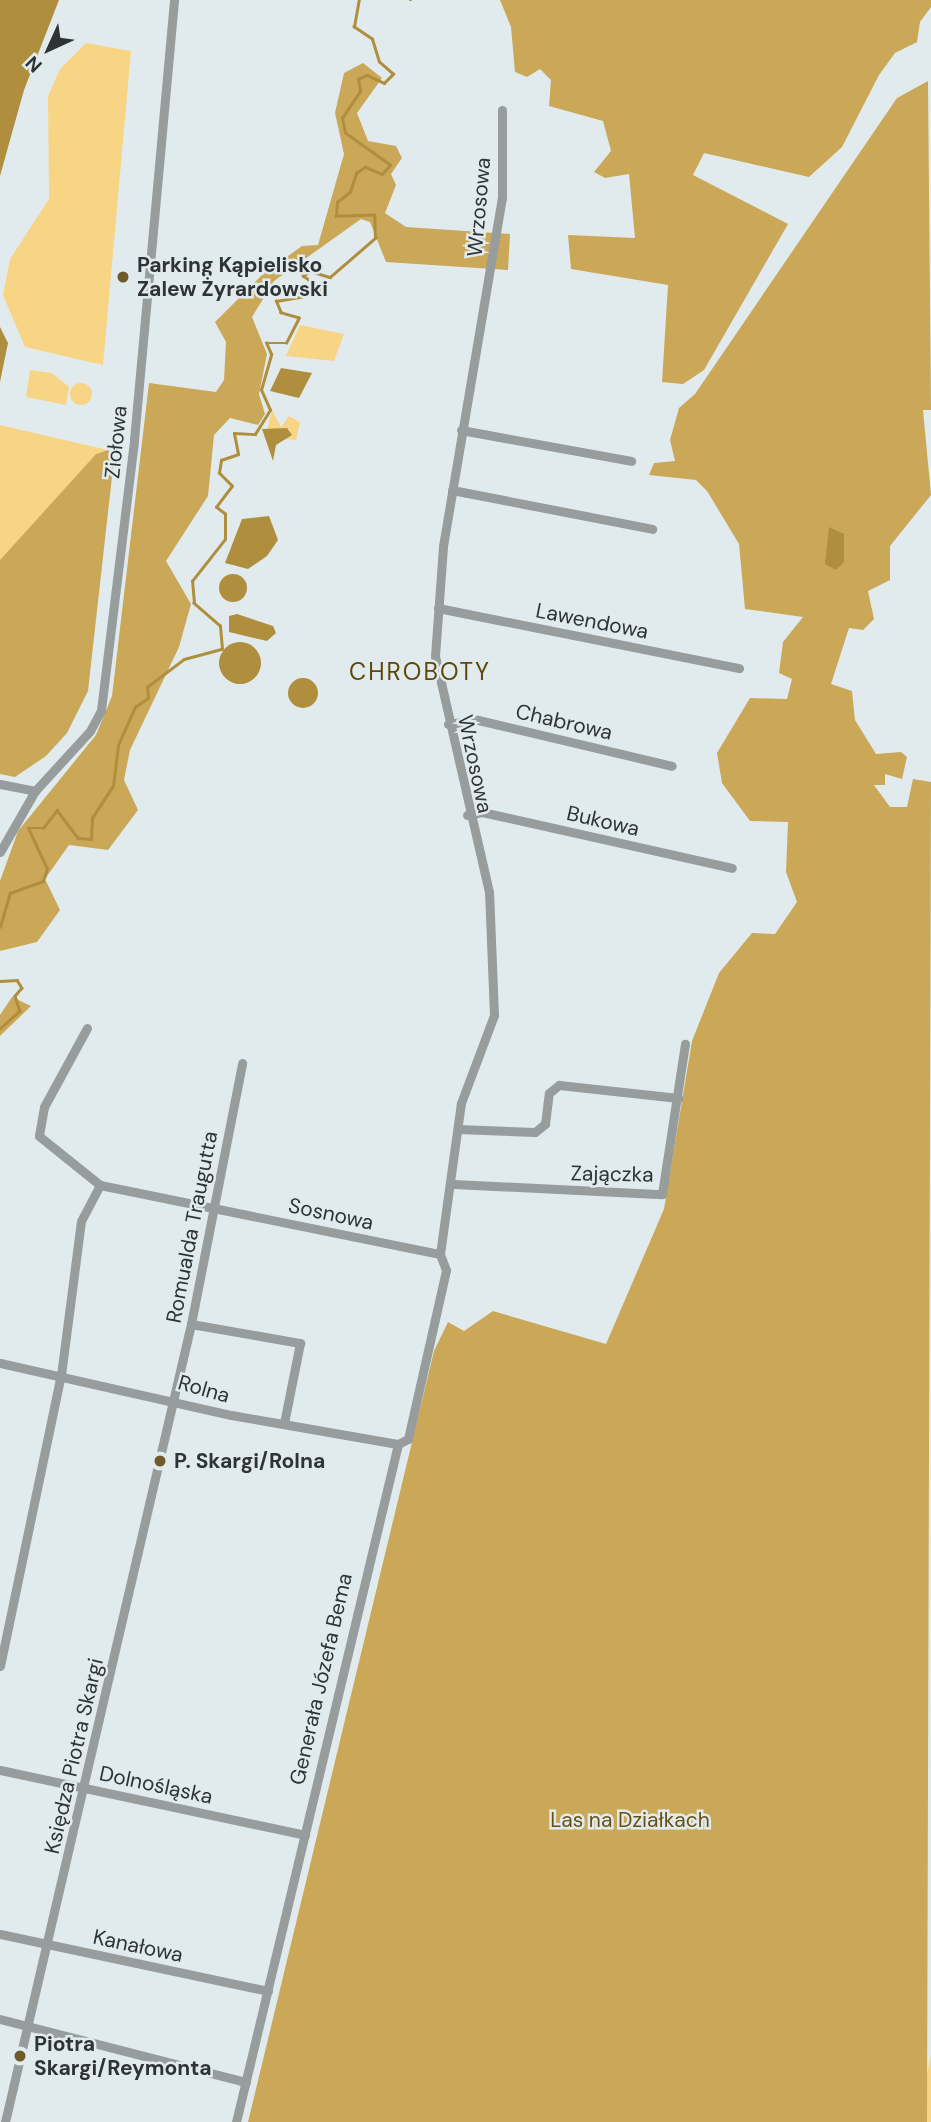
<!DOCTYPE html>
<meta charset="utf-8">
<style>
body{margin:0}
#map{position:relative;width:931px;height:2122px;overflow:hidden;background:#e1ebee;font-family:"DM Sans",sans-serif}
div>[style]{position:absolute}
.green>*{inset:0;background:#f7d584}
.round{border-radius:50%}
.forest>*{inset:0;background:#caa858}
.water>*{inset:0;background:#af8e3d}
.stream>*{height:2.5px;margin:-1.25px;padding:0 1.25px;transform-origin:1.25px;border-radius:1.25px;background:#af8e3d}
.minor>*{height:9px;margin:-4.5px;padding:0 4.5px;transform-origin:4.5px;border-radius:4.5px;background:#979c9d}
.dots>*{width:19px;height:19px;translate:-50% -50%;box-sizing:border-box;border:4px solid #e1ebee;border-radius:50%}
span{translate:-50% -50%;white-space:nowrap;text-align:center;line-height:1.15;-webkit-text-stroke:5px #e1ebee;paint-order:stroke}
.street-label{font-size:21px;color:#2f3334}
.poi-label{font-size:21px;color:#2f3334;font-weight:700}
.left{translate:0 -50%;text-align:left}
.park-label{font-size:21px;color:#675012}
.quarter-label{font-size:24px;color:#5e4809;letter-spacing:2px}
.north{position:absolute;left:14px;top:14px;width:70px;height:70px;-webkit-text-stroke:5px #e1ebee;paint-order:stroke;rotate:225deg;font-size:19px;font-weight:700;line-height:28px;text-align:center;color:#2f3334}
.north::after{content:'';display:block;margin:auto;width:24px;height:32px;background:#2f3334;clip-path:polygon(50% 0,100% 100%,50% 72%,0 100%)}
</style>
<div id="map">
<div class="green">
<div style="clip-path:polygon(86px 43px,131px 51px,103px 365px,25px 347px,3px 295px,10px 259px,49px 199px,48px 96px,60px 69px)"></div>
<div style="clip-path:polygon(300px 325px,344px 334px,334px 361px,286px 356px)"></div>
<div style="clip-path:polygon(30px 370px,52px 373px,69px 387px,66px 405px,26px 397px)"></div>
<div class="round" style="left:70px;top:383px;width:22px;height:22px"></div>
<div style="clip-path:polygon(272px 410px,281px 427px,289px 416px,300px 422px,296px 440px,285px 439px,289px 429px,267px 430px)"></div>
<div style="clip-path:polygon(0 425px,108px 450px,96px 454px,0 560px)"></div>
<div style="clip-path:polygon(931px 2055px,931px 2122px,927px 2122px,925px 2084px)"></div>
</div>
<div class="forest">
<div style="clip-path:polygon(500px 0,931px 0,931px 7px,920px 22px,917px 42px,895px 53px,879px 75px,842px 147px,809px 177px,704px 153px,693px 175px,788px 224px,704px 370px,683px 384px,662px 382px,668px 285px,571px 269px,568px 235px,635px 238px,629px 174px,605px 178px,594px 172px,611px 151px,603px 121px,549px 106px,551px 80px,540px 69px,527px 77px,515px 72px,511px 27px)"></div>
<div style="clip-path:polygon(363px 63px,382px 78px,357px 113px,368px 141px,396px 146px,402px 158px,391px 174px,396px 185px,385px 213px,406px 227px,510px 234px,508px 270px,386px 262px,370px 222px,361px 219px,274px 281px,252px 317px,267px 354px,259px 394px,265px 414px,258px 425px,230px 418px,214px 435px,208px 496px,166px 561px,191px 604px,179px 647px,130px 750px,124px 780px,138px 810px,108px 850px,69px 845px,45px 879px,60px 910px,37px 942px,0 951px,0 881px,18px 831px,96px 735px,112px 696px,149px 383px,216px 392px,224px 380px,226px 342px,215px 322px,263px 274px,302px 246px,318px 245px,344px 154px,335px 113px,344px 73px)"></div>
<div style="clip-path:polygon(928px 81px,931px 410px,923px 410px,931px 495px,890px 546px,890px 580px,868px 591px,874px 619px,863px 630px,849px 628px,831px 684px,852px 691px,855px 720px,876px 754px,901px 752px,907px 757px,902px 779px,885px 774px,885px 785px,874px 785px,890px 807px,907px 807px,913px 779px,931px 782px,927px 2122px,248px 2122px,434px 1351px,448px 1322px,464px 1331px,493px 1311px,606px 1344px,664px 1209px,692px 1041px,719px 973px,752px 933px,775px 934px,797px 902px,786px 872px,788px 822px,750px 821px,722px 783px,717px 753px,750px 698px,787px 699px,792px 679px,779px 673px,783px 642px,803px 617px,745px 609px,739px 544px,707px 491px,696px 480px,649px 475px,654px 463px,675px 461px,670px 440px,679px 408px,695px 394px,897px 98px)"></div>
<div style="clip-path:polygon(108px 450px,114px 459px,88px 691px,67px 733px,46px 756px,15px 777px,0 774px,0 560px,96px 454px)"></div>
<div style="clip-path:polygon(12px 997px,31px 1006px,0 1036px,0 1015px)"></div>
</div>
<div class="water">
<div style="clip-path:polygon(0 0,59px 0,24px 90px,0 176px)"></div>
<div style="clip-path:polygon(0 327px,8px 343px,0 382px)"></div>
<div style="clip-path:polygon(281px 368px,312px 373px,299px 398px,270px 391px)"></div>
<div style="clip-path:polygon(287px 428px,292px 435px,276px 445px,273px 461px,262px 429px)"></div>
<div style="clip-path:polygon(269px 516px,278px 540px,267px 556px,248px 569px,225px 563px,242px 519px)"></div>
<div style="clip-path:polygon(829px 527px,844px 534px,844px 562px,836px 570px,825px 564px)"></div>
<div class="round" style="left:219px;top:574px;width:28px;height:28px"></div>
<div style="clip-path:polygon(237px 614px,273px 626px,276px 633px,267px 641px,229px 632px,229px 616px)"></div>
<div class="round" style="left:219px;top:642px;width:42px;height:42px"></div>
<div class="round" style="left:288px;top:678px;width:30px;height:30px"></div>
</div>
<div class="stream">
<div style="left:410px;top:0;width:1px"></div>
<div style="left:0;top:927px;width:35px;rotate:-74deg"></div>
<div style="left:10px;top:893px;width:35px;rotate:-20deg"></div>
<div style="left:43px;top:881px;width:13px;rotate:-72deg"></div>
<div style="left:47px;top:869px;width:45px;rotate:-114.9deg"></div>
<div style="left:28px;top:828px;width:15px"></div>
<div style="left:43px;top:828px;width:23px;rotate:-52deg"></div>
<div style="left:57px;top:810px;width:35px;rotate:53deg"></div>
<div style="left:78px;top:838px;width:13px;rotate:4deg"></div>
<div style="left:91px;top:839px;width:21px;rotate:-87deg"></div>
<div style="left:92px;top:818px;width:38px;rotate:-57deg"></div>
<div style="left:113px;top:786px;width:41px;rotate:-83deg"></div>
<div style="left:118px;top:745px;width:42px;rotate:-65.9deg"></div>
<div style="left:135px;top:707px;width:16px;rotate:-35deg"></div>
<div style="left:148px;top:698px;width:11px;rotate:-95deg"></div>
<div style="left:147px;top:687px;width:46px;rotate:-37.1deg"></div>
<div style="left:184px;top:659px;width:39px;rotate:-15deg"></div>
<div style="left:222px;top:649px;width:23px;rotate:-95deg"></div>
<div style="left:220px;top:626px;width:35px;rotate:-139deg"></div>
<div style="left:194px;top:603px;width:22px;rotate:-95deg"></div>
<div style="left:192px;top:581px;width:53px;rotate:-51.8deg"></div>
<div style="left:225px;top:539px;width:25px;rotate:-90deg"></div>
<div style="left:225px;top:514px;width:11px;rotate:-142deg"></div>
<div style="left:216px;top:507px;width:26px;rotate:-53deg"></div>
<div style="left:232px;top:486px;width:18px;rotate:-135deg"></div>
<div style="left:219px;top:473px;width:13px;rotate:-81deg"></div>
<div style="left:221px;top:460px;width:18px;rotate:-19deg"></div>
<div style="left:238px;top:454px;width:21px;rotate:-101deg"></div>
<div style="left:234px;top:433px;width:21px;rotate:3deg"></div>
<div style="left:255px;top:434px;width:28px;rotate:-58deg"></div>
<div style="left:270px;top:410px;width:22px;rotate:-114deg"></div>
<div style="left:261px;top:390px;width:37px;rotate:-74deg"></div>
<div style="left:271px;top:354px;width:12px;rotate:-114deg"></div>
<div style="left:266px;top:343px;width:20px"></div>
<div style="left:286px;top:343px;width:28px;rotate:-63deg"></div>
<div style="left:299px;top:318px;width:19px;rotate:-164deg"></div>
<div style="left:281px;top:313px;width:13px;rotate:-113deg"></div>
<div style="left:276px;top:301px;width:42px;rotate:-9.7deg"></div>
<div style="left:317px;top:294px;width:7px;rotate:-63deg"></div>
<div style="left:320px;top:288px;width:21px;rotate:-145deg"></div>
<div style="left:303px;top:276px;width:9px;rotate:-36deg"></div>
<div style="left:310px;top:271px;width:21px;rotate:17deg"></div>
<div style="left:330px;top:277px;width:60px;rotate:-40.9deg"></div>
<div style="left:375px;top:238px;width:23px;rotate:-92deg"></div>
<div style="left:374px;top:215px;width:38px;rotate:178deg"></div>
<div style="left:336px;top:216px;width:14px;rotate:-86deg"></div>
<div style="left:337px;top:202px;width:16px;rotate:-38deg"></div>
<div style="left:350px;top:192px;width:20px;rotate:-72deg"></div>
<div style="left:356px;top:173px;width:11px;rotate:-34deg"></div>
<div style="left:365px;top:167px;width:18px;rotate:22deg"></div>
<div style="left:382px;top:174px;width:12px;rotate:-48deg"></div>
<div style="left:390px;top:165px;width:55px;rotate:-144.6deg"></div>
<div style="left:345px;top:133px;width:15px;rotate:-101deg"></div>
<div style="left:342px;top:118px;width:32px;rotate:-56deg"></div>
<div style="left:360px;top:91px;width:12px;rotate:-99deg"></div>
<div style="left:358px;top:79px;width:10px;rotate:-24deg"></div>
<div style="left:367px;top:75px;width:19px;rotate:25deg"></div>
<div style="left:384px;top:83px;width:13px;rotate:-45deg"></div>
<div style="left:393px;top:74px;width:18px;rotate:-139deg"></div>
<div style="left:379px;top:62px;width:24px;rotate:-107deg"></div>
<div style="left:372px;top:39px;width:22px;rotate:-146deg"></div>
<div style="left:354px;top:27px;width:27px;rotate:-80deg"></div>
<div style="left:0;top:981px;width:17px;rotate:-3deg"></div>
<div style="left:17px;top:980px;width:9px;rotate:58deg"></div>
<div style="left:22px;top:988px;width:11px;rotate:131deg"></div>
<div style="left:15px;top:996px;width:16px;rotate:72deg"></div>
<div style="left:20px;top:1011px;width:27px;rotate:138deg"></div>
</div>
<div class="minor">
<div style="left:461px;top:430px;width:173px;rotate:10.3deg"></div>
<div style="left:452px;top:490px;width:204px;rotate:11deg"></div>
<div style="left:438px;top:608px;width:307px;rotate:11.3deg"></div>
<div style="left:448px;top:724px;width:30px;rotate:-8deg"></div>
<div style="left:478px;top:720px;width:199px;rotate:13.3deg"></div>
<div style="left:0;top:784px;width:36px;rotate:11deg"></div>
<div style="left:467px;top:815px;width:15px;rotate:-11deg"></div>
<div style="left:482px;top:812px;width:256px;rotate:12.6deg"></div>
<div style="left:0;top:852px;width:70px;rotate:-60.2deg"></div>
<div style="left:35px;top:791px;width:81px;rotate:-47.5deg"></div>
<div style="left:90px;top:731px;width:24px;rotate:-62deg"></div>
<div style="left:101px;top:710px;width:272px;rotate:-83deg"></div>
<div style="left:134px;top:440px;width:442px;rotate:-84.8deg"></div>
<div style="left:87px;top:1028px;width:90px;rotate:118.6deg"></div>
<div style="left:44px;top:1107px;width:29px;rotate:100deg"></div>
<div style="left:39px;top:1136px;width:78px;rotate:38.8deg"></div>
<div style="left:458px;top:1129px;width:77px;rotate:2.2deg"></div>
<div style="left:535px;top:1132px;width:13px;rotate:-39deg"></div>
<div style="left:545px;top:1124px;width:31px;rotate:-83deg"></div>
<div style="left:549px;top:1093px;width:13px;rotate:-39deg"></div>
<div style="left:559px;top:1085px;width:120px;rotate:6.2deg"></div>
<div style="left:454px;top:1184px;width:208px;rotate:2.8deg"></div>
<div style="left:662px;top:1194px;width:152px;rotate:-81.3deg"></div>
<div style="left:100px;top:1185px;width:347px;rotate:11.5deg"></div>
<div style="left:440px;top:1254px;width:152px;rotate:-82.1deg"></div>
<div style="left:461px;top:1103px;width:94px;rotate:-69.4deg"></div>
<div style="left:494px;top:1015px;width:123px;rotate:-92.3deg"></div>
<div style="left:489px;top:892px;width:242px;rotate:-102.9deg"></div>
<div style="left:435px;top:656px;width:110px;rotate:-85.8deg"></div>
<div style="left:443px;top:546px;width:353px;rotate:-80.4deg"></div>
<div style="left:502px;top:198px;width:88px;rotate:-90deg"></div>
<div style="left:191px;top:1324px;width:111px;rotate:9.9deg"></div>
<div style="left:300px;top:1343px;width:82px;rotate:101.3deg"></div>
<div style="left:0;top:1363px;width:237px;rotate:12.7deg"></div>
<div style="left:231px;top:1415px;width:169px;rotate:9.9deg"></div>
<div style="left:398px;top:1444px;width:11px;rotate:-27deg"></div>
<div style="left:408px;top:1439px;width:173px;rotate:-77.3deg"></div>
<div style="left:446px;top:1270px;width:17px;rotate:-111deg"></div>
<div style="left:0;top:1666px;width:297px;rotate:-78.2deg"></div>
<div style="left:61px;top:1375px;width:155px;rotate:-82.6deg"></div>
<div style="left:81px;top:1221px;width:41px;rotate:-62.2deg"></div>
<div style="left:0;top:1770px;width:312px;rotate:12deg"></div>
<div style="left:0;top:1934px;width:274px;rotate:12deg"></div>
<div style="left:0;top:2019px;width:254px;rotate:14.4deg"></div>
<div style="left:5px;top:2122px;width:819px;rotate:-76.88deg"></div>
<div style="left:191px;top:1324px;width:266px;rotate:-78.9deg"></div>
<div style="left:236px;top:2122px;width:697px;rotate:-76.56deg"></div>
</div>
<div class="dots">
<div style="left:123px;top:277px;background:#6f5b2a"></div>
<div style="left:160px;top:1461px;background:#6f5b2a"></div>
<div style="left:20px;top:2056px;background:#6f5b2a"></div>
</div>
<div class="street-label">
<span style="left:479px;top:207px;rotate:-85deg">Wrzosowa</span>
<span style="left:116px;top:442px;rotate:-84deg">Ziołowa</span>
<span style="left:592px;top:621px;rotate:11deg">Lawendowa</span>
<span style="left:564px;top:722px;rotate:13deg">Chabrowa</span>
<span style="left:475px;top:764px;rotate:78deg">Wrzosowa</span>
<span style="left:603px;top:821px;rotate:13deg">Bukowa</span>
<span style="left:612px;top:1174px;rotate:1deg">Zajączka</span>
<span style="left:331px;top:1214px;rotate:12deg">Sosnowa</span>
<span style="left:192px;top:1227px;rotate:-79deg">Romualda Traugutta</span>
<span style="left:204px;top:1389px;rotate:16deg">Rolna</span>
<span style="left:321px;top:1679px;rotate:-77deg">Generała Józefa Bema</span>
<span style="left:74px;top:1756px;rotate:-77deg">Księdza Piotra Skargi</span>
<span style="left:156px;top:1785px;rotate:12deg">Dolnośląska</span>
<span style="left:138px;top:1946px;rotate:12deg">Kanałowa</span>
</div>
<div class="poi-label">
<span class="left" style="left:137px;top:277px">Parking Kąpielisko<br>Zalew Żyrardowski</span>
<span class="left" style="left:174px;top:1461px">P. Skargi/Rolna</span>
<span class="left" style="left:34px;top:2056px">Piotra<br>Skargi/Reymonta</span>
</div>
<div class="park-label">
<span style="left:630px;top:1820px">Las na Działkach</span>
</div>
<div class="quarter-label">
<span style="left:420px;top:672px">CHROBOTY</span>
</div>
<div class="north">N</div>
</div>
